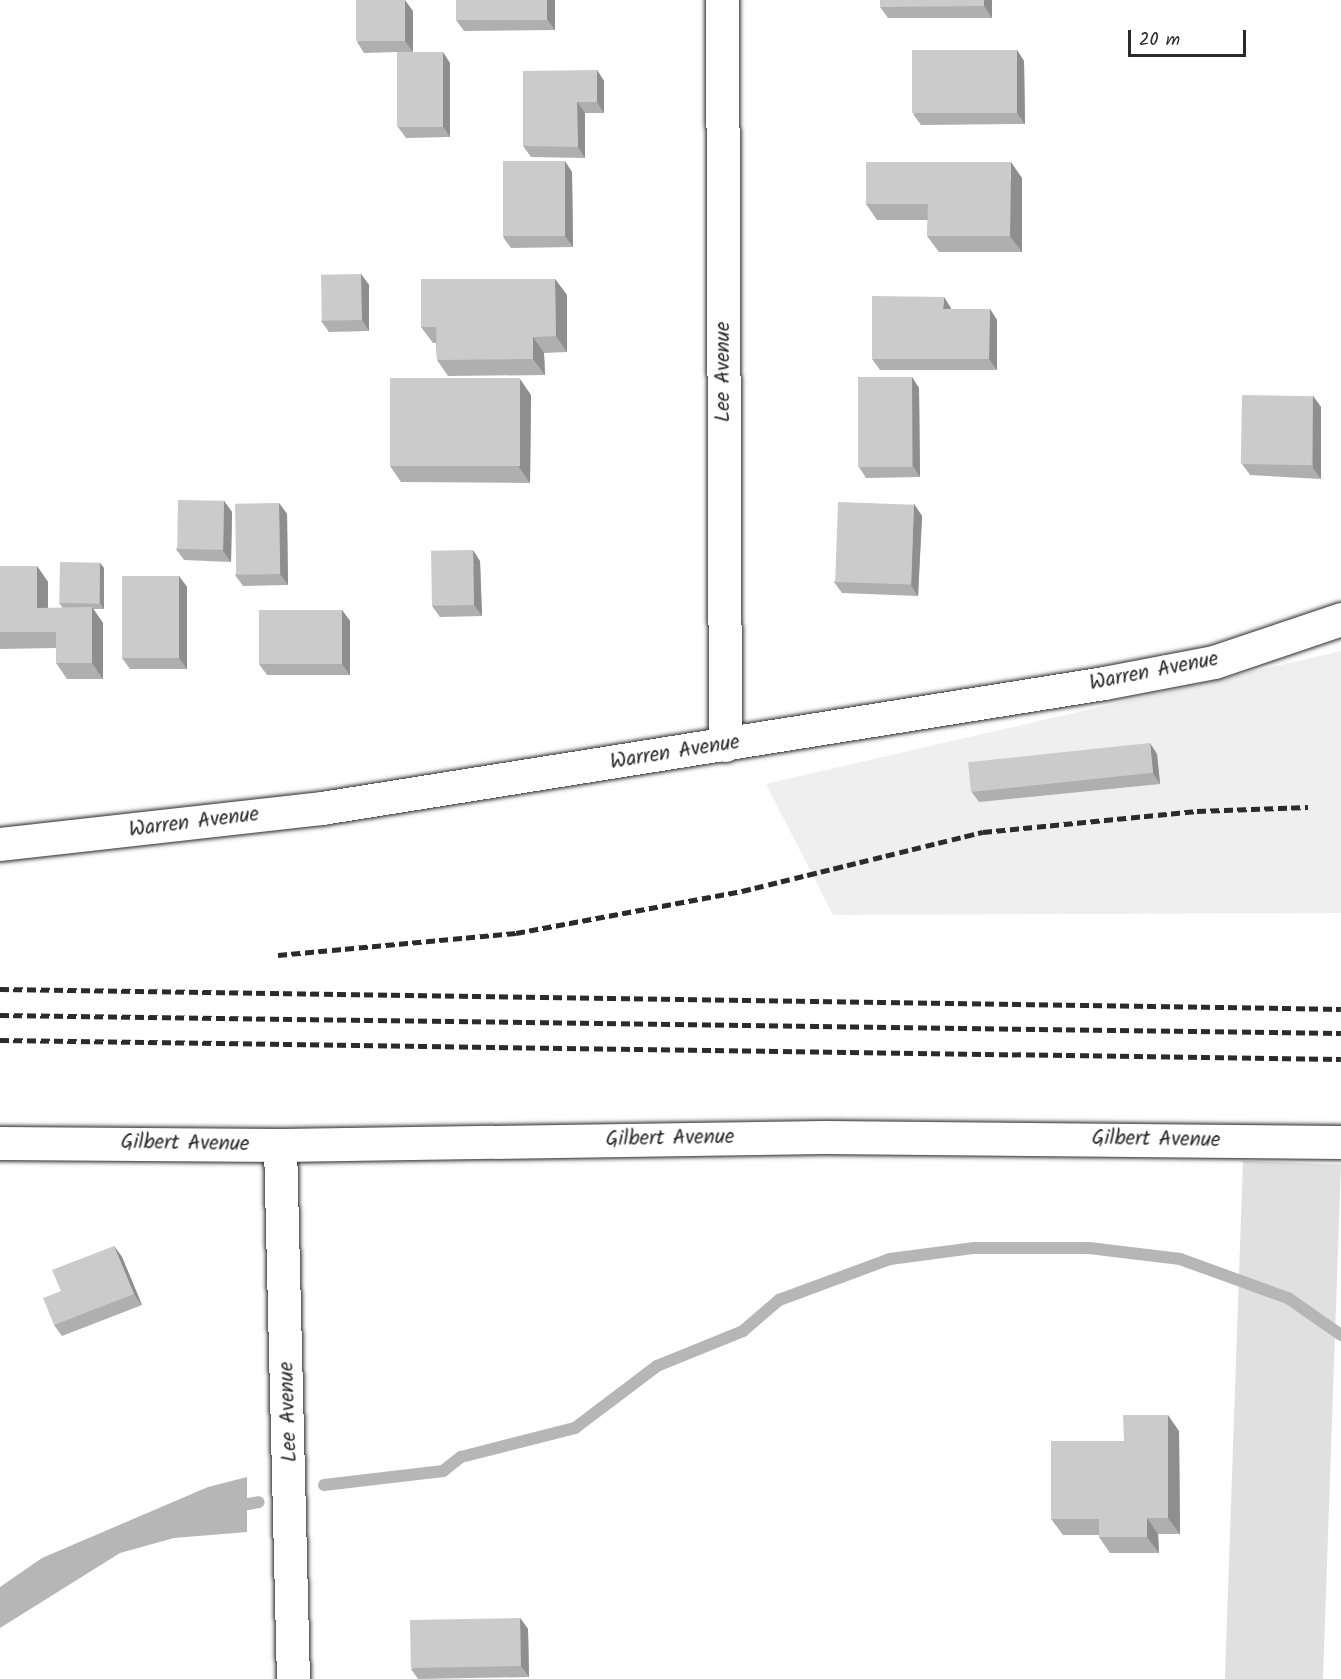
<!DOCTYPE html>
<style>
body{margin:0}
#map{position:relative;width:1341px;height:1679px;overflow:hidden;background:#fff;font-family:Kalam,sans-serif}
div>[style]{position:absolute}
.built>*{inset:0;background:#efefef}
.green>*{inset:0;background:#e0e0e0;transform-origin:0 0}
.water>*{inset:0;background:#b6b6b6}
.stream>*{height:12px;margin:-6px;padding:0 6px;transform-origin:6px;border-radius:6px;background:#b6b6b6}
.roads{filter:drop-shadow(0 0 2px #2b2b2b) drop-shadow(0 0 2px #2b2b2b)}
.minor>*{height:33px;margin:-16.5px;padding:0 16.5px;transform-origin:16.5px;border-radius:16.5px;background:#fff}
.rail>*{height:4.5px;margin-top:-2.25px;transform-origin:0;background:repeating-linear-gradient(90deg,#2b2b2b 0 9px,transparent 0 13.5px)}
.wall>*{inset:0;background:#afafaf}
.shaded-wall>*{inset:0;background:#8e8e8e}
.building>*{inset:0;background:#cbcbcb;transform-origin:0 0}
span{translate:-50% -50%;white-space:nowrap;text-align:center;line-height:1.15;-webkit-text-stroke:4.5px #fff;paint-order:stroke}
.street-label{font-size:21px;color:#2b2b2b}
.scale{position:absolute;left:1128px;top:30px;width:118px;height:27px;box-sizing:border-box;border:3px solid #2b2b2b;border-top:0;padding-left:8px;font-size:18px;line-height:21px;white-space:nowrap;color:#2b2b2b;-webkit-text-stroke:4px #fff;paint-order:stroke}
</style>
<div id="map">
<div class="built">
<div style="clip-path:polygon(1341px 651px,1341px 913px,833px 915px,766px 784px)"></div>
</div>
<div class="green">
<div style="left:1243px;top:1161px;width:98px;height:518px;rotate:2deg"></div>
</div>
<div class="water">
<div style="clip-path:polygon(247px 1477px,247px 1532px,174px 1538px,120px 1553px,0 1628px,0 1587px,42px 1558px,208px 1487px)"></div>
</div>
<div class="stream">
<div style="left:324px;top:1485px;width:120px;rotate:-6.7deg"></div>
<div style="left:443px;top:1471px;width:23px;rotate:-38deg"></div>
<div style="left:461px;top:1457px;width:118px;rotate:-14.3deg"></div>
<div style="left:575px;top:1428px;width:103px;rotate:-37.1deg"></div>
<div style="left:657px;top:1366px;width:93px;rotate:-22.1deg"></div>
<div style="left:743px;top:1331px;width:48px;rotate:-40.7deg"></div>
<div style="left:779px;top:1300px;width:118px;rotate:-20.3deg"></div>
<div style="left:890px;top:1259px;width:85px;rotate:-7.5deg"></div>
<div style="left:974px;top:1248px;width:115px"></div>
<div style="left:1089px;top:1248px;width:92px;rotate:6.9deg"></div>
<div style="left:1180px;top:1259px;width:115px;rotate:19.9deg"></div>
<div style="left:1288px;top:1298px;width:65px;rotate:34.9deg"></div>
<div style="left:231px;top:1507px;width:28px;rotate:-10deg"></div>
</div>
<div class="roads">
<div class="minor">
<div style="left:722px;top:0;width:745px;rotate:89.77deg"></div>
<div style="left:0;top:844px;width:324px;rotate:-6.4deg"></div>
<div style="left:322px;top:808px;width:792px;rotate:-9.08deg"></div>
<div style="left:1104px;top:683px;width:112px;rotate:-10.8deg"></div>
<div style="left:1214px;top:662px;width:134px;rotate:-18.7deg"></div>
<div style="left:0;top:1143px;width:280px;rotate:0.4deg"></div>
<div style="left:280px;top:1145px;width:544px;rotate:-0.84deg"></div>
<div style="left:824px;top:1137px;width:517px;rotate:0.55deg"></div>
<div style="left:280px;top:1145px;width:534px;rotate:88.61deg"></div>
</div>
</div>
<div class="rail">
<div style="left:278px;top:955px;width:239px;rotate:-5.3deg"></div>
<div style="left:516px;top:933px;width:230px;rotate:-10.5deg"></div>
<div style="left:742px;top:891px;width:248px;rotate:-13.8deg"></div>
<div style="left:983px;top:832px;width:215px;rotate:-5.6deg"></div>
<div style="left:1197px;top:811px;width:111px;rotate:-2.1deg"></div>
<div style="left:0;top:989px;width:1341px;rotate:0.85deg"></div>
<div style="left:0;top:1015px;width:1341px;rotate:0.77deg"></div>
<div style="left:0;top:1040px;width:1341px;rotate:0.81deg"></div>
</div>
<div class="wall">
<div style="clip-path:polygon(456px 0,555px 0,555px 30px,464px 31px,456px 20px)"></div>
<div style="clip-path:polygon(992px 0,992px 18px,888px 18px,880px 7px)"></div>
<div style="clip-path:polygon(413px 11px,413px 52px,450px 63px,450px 137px,406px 138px,398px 127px,397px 52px,364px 53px,357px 42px)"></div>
<div style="clip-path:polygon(1017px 50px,1024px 61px,1025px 124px,921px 125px,913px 114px)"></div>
<div style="clip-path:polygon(597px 70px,604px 81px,604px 113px,585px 113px,585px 158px,531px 157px,523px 146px)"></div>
<div style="clip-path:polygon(572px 172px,573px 247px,511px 248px,503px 237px)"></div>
<div style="clip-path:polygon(1022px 178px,1022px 252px,939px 252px,927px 236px,928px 220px,877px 220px,866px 204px)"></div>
<div style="clip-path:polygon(361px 274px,369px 285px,369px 331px,329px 332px,321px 321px)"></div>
<div style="clip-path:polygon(555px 279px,567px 295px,567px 352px,544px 353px,545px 375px,448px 376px,437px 360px,436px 343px,433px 343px,421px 327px)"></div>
<div style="clip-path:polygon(951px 308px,951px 309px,990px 309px,997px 320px,997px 370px,880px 370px,872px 359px)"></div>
<div style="clip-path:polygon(912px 377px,919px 388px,920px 477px,866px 478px,859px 467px)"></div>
<div style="clip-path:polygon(531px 395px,530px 483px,401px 482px,390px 466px)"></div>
<div style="clip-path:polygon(1313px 396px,1321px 407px,1321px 479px,1250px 475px,1242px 464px)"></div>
<div style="clip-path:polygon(224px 501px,232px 512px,231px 562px,184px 560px,176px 549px)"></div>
<div style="clip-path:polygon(279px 503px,287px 514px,288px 585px,243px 586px,235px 575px)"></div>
<div style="clip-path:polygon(914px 504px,922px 516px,918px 596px,842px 593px,834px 582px)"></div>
<div style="clip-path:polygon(480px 561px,482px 616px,440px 617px,432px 606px)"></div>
<div style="clip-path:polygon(100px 563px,104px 568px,104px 609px,93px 609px,103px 623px,103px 679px,67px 679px,56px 663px,56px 648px,0 649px,0 566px,37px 566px,48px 582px,48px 608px,63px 608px,59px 603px)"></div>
<div style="clip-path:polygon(179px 576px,187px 587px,187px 669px,130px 669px,122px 658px)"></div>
<div style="clip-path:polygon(342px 610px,350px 621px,350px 675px,267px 675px,259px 664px)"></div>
<div style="clip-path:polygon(1157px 754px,1160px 784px,979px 802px,971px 791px)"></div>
<div style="clip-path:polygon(114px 1246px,122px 1257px,142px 1305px,62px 1336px,54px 1325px,61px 1291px)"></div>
<div style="clip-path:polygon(1179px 1431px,1180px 1534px,1158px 1534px,1159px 1553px,1110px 1553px,1099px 1537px,1099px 1535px,1063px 1535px,1051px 1519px,1124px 1441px)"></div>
<div style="clip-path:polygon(520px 1618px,528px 1629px,529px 1677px,418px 1679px,411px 1669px)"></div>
</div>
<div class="shaded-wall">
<div style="clip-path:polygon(405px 0,413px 11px,413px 52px,405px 41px)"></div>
<div style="clip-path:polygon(547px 0,555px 0,555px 30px,547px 19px)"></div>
<div style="clip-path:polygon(984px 0,992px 0,992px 18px,984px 6px)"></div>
<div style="clip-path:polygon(1017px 50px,1024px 61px,1025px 124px,1017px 113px)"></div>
<div style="clip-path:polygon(443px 52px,450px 63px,450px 137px,443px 126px)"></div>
<div style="clip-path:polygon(597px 70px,604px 81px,604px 113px,597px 102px)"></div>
<div style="clip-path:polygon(577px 102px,585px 113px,585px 158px,578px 147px)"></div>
<div style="clip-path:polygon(565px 161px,572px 172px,573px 247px,565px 236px)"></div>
<div style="clip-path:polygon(1011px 162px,1022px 178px,1022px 252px,1010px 236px)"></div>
<div style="clip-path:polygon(361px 274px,369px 285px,369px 331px,362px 320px)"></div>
<div style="clip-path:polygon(555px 279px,567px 295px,567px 352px,556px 336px)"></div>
<div style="clip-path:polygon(944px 297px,951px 308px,951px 320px,943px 309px)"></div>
<div style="clip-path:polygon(990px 309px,997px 320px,997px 370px,989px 359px)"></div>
<div style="clip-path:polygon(533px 337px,544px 353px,545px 375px,533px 359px)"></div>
<div style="clip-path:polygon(912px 377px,919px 388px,920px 477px,913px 466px)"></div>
<div style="clip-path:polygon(520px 379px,531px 395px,530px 483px,519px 467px)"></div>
<div style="clip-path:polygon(1313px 396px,1321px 407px,1321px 479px,1313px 468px)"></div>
<div style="clip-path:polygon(224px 501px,232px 512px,231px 562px,223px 551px)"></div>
<div style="clip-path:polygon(279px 503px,287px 514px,288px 585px,280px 574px)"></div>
<div style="clip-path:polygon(914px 504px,922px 516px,918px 596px,911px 585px)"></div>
<div style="clip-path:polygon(473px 550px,480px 561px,482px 616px,474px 605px)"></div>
<div style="clip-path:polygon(100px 563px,104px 568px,104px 609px,100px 603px)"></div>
<div style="clip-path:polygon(37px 566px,48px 582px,48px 624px,37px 608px)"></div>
<div style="clip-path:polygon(179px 576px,187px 587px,187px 669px,179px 658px)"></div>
<div style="clip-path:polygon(92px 607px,103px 623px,103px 679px,92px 663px)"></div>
<div style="clip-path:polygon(342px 610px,350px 621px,350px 675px,342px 664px)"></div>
<div style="clip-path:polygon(1150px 743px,1157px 754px,1160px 784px,1153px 773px)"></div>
<div style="clip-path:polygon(114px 1246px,122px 1257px,142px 1305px,134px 1294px)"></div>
<div style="clip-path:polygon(1168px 1415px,1179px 1431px,1180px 1534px,1168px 1518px)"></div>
<div style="clip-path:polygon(1147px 1518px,1158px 1534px,1159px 1553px,1147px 1537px)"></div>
<div style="clip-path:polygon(520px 1618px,528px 1629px,529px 1677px,521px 1666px)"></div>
</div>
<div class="building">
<div style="left:405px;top:0;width:41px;height:49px;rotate:90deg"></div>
<div style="left:456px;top:0;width:91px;height:20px"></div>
<div style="clip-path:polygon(880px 0,984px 0,984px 6px,880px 7px)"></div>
<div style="left:1017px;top:50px;width:63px;height:105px;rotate:90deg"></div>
<div style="left:397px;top:52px;width:46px;height:75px"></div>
<div style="clip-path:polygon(597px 70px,597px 102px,577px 102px,578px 147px,523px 146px,523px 71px)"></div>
<div style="left:565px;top:161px;width:75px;height:62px;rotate:90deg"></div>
<div style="clip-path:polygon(866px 162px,1011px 162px,1010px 236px,927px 236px,928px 204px,866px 204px)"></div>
<div style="left:361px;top:274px;width:46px;height:40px;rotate:89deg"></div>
<div style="clip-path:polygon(421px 279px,555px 279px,556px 336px,533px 337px,533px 359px,437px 360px,436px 327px,421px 327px)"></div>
<div style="clip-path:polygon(872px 296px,944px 297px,943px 309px,990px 309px,989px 359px,872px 359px)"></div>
<div style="left:858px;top:377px;width:54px;height:90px"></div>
<div style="left:390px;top:378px;width:130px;height:88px"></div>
<div style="left:1242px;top:395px;width:71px;height:69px;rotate:1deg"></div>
<div style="left:178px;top:500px;width:46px;height:49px;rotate:1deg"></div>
<div style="left:838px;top:502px;width:76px;height:80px;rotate:2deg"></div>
<div style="left:279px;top:503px;width:71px;height:44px;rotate:89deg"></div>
<div style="left:473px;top:550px;width:55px;height:42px;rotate:89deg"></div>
<div style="left:60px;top:562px;width:40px;height:41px;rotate:1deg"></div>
<div style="clip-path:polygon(0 566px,37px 566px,37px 608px,92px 607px,92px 663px,56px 663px,56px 632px,0 632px)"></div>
<div style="left:122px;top:576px;width:57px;height:82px"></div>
<div style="left:259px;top:610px;width:83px;height:54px"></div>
<div style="left:1150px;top:743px;width:30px;height:183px;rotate:84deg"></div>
<div style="clip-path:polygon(114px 1246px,134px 1294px,54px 1325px,43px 1298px,61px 1291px,52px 1270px)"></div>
<div style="clip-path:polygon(1123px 1415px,1168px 1415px,1168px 1518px,1147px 1518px,1147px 1537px,1099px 1537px,1099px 1519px,1051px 1519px,1051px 1441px,1124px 1441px)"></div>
<div style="left:520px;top:1618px;width:48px;height:110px;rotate:89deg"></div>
</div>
<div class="street-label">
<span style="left:724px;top:372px;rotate:-90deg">Lee Avenue</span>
<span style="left:1154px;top:672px;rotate:-11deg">Warren Avenue</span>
<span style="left:675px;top:753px;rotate:-9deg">Warren Avenue</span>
<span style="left:194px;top:823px;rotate:-7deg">Warren Avenue</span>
<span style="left:670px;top:1139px;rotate:-1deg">Gilbert Avenue</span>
<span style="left:1156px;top:1140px;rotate:1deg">Gilbert Avenue</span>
<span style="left:185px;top:1144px;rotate:1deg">Gilbert Avenue</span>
<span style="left:289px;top:1412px;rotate:-92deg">Lee Avenue</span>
</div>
<div class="scale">20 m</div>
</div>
